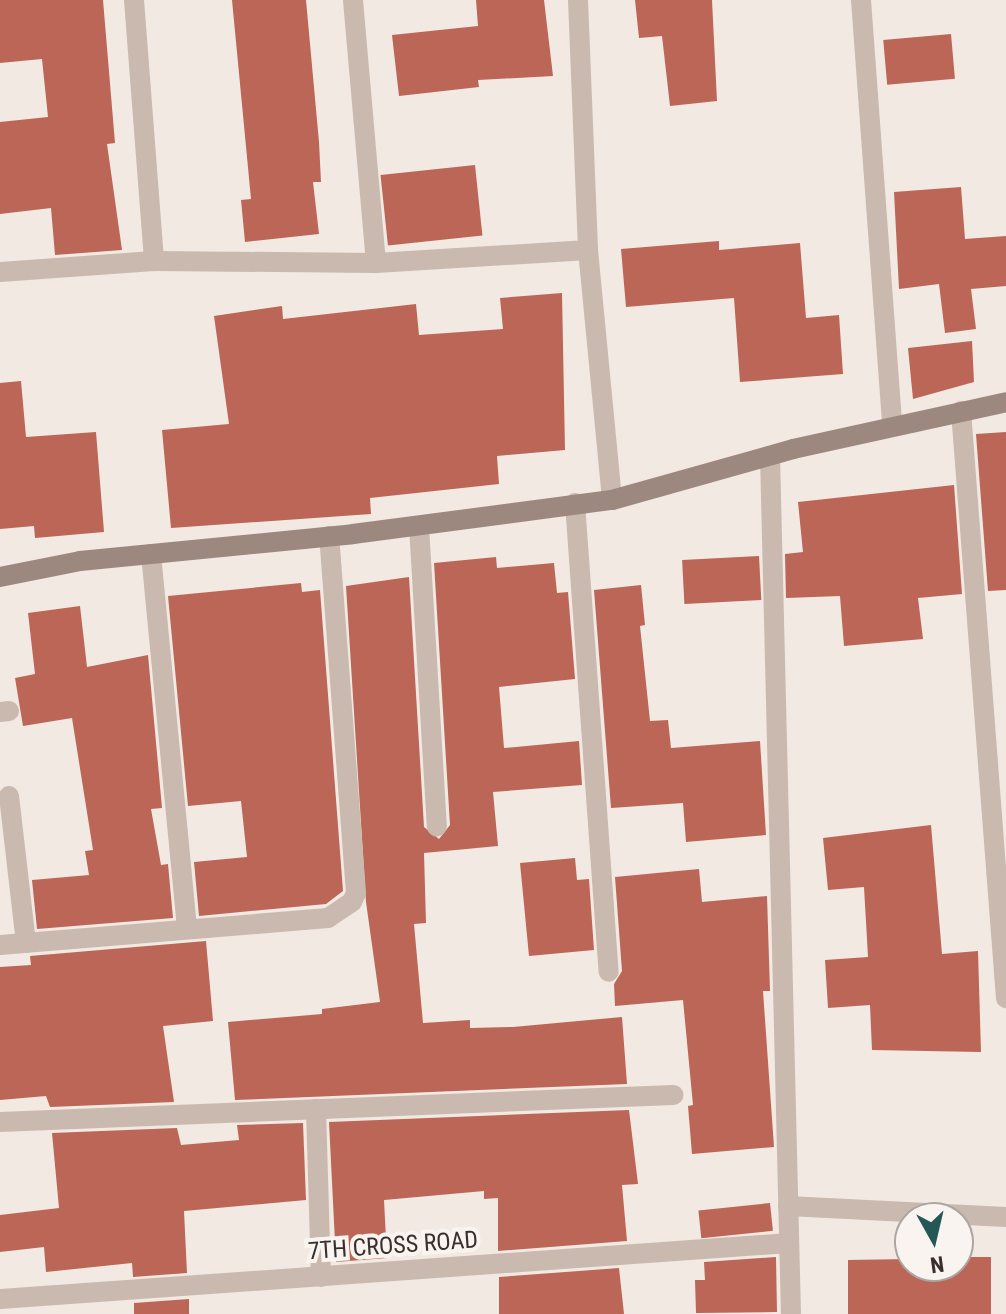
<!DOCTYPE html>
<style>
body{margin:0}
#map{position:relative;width:1006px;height:1314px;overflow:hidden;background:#f2e9e2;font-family:"Roboto Condensed",sans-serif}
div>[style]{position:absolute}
.building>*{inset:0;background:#bb6657;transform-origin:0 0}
.street>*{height:20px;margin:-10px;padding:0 10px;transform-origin:10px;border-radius:10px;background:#c9b9af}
.secondary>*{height:20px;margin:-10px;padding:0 10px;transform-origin:10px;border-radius:10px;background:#9d8880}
span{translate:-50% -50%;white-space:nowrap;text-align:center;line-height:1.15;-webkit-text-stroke:8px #f9f4ef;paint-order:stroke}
.street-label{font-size:24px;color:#392f2c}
.north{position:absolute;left:894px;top:1202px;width:80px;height:80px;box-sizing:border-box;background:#f9f4ef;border:2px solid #aca5a1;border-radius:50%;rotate:172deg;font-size:22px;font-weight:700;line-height:32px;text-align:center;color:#392f2c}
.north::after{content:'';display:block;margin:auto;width:28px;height:36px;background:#255756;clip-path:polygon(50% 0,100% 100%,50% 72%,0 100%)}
</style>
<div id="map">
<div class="building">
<div style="clip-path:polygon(0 0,103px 0,115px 143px,107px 144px,122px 250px,55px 255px,51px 208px,0 214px,0 122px,48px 117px,42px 59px,0 63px)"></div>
<div style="clip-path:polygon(232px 0,306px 0,319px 142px,321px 182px,313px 182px,319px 234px,245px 242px,241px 200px,251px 199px)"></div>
<div style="clip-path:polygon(476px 0,544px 0,553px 76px,478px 80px,479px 87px,399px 96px,392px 35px,478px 26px)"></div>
<div style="clip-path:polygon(635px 0,712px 0,717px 101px,670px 106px,662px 36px,639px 38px)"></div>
<div style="left:951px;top:34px;width:45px;height:68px;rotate:85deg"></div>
<div style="left:475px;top:165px;width:71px;height:95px;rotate:84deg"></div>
<div style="clip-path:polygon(961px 187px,965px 239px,1006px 236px,1006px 286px,971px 289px,976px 329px,945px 333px,939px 284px,899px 289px,894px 192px)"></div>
<div style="clip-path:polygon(719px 241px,719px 250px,800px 243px,806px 318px,839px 315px,843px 374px,740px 382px,734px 298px,626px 307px,621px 249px)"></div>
<div style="clip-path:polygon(562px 293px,565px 450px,497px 456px,499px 484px,370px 498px,371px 514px,171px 528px,162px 430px,229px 424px,214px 316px,282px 306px,283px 319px,416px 304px,419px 335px,503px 329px,500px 298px)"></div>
<div style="clip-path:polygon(972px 341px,974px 382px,913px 399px,908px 348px)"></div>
<div style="clip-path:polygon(21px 381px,26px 437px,96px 432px,104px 532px,35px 538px,34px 526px,0 529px,0 383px)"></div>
<div style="clip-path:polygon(1006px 432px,1006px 590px,988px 591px,976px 434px)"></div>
<div style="clip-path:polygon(954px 485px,962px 594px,918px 598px,923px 639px,844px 646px,840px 596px,786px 598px,785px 554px,803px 552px,798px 502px)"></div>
<div style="left:759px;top:556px;width:44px;height:77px;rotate:87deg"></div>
<div style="clip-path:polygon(496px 557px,497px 568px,554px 563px,557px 593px,568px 592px,575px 679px,499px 687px,504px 748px,579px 741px,582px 785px,493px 792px,498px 846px,424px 853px,426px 923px,414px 924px,423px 1023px,470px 1020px,470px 1028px,513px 1027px,622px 1017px,627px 1084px,235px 1100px,228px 1022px,322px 1014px,322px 1009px,380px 1002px,366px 902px,346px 586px,409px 577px,424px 827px,439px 839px,450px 825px,434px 563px)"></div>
<div style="clip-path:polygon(301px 583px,302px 592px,320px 590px,343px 891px,326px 904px,199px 916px,194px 862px,247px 857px,241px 801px,188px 806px,168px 596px)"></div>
<div style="clip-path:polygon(641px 585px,645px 625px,640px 626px,650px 721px,668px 720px,671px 748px,760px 741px,766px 835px,686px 842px,683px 803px,611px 808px,594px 590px)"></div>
<div style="clip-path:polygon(80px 606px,87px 667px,148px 655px,162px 808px,151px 809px,161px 865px,168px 864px,173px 918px,37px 929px,32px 880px,89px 875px,85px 851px,93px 850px,72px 718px,23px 726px,15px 678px,35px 674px,28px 613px)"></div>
<div style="clip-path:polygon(931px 825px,942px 954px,978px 951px,981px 1052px,872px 1050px,870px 1005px,828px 1008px,825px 960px,868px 957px,864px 887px,828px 890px,823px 838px)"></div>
<div style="clip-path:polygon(575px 858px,577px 880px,589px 879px,594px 950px,529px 956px,520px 863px)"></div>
<div style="clip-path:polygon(699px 869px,702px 902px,767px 896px,770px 991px,763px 991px,774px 1147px,692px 1154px,688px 1106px,693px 1105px,683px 1000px,615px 1006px,614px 984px,622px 971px,615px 877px)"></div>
<div style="clip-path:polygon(206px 941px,213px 1021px,163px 1026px,174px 1102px,50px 1107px,46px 1096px,0 1100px,0 967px,31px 965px,30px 956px)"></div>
<div style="clip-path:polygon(629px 1110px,638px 1184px,622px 1185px,627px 1241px,498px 1251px,498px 1198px,484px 1199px,484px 1191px,384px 1200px,387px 1258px,336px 1262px,329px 1122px)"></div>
<div style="clip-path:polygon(303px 1123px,306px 1200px,184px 1211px,187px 1273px,133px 1277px,132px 1263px,46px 1272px,44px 1247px,0 1252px,0 1215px,59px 1208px,52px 1133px,177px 1128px,181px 1145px,239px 1140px,237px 1125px)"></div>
<div style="left:770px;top:1203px;width:28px;height:72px;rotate:84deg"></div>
<div style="clip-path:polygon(776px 1257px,777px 1312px,696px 1313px,695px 1280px,705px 1280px,704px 1262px)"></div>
<div style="clip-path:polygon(958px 1257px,991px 1257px,991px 1314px,848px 1314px,848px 1260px,910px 1259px,910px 1266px,958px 1266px)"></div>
<div style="clip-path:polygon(619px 1268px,624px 1314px,499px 1314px,499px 1277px)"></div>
<div style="clip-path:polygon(189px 1299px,189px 1314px,134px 1314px,134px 1303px)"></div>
</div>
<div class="street">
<div style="left:134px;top:0;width:262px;rotate:85.6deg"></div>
<div style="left:578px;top:0;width:250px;rotate:87.7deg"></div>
<div style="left:588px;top:250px;width:251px;rotate:84.5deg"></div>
<div style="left:861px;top:0;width:428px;rotate:85.8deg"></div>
<div style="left:376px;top:263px;width:212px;rotate:-3.5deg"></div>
<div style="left:0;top:272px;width:154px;rotate:-4.1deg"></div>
<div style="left:154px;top:261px;width:222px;rotate:0.5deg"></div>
<div style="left:376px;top:263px;width:264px;rotate:-95deg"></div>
<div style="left:961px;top:411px;width:589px;rotate:85.62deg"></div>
<div style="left:770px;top:456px;width:858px;rotate:88.6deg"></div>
<div style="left:575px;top:503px;width:470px;rotate:85.9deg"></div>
<div style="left:419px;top:526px;width:301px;rotate:86.6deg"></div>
<div style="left:151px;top:554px;width:375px;rotate:84.5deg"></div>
<div style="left:0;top:712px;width:9px;rotate:-6deg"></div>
<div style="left:9px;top:796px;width:148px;rotate:83.4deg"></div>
<div style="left:0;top:945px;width:329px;rotate:-4.7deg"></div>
<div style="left:328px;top:918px;width:29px;rotate:-34deg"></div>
<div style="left:352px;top:902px;width:10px;rotate:-66deg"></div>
<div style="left:356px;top:893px;width:358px;rotate:-94.3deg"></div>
<div style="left:316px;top:1109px;width:168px;rotate:88.3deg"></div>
<div style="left:0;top:1122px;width:674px;rotate:-2.3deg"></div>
<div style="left:788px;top:1206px;width:218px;rotate:2.9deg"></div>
<div style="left:0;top:1299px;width:791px;rotate:-4.06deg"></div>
</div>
<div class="secondary">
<div style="left:0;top:577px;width:82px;rotate:-11.3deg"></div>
<div style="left:80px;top:561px;width:274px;rotate:-5.6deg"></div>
<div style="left:353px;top:534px;width:261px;rotate:-7.5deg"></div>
<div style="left:612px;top:500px;width:188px;rotate:-15.7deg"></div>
<div style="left:793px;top:449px;width:218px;rotate:-12.4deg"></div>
</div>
<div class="street-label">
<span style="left:393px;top:1246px;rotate:-4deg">7TH CROSS ROAD</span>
</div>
<div class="north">N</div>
</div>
